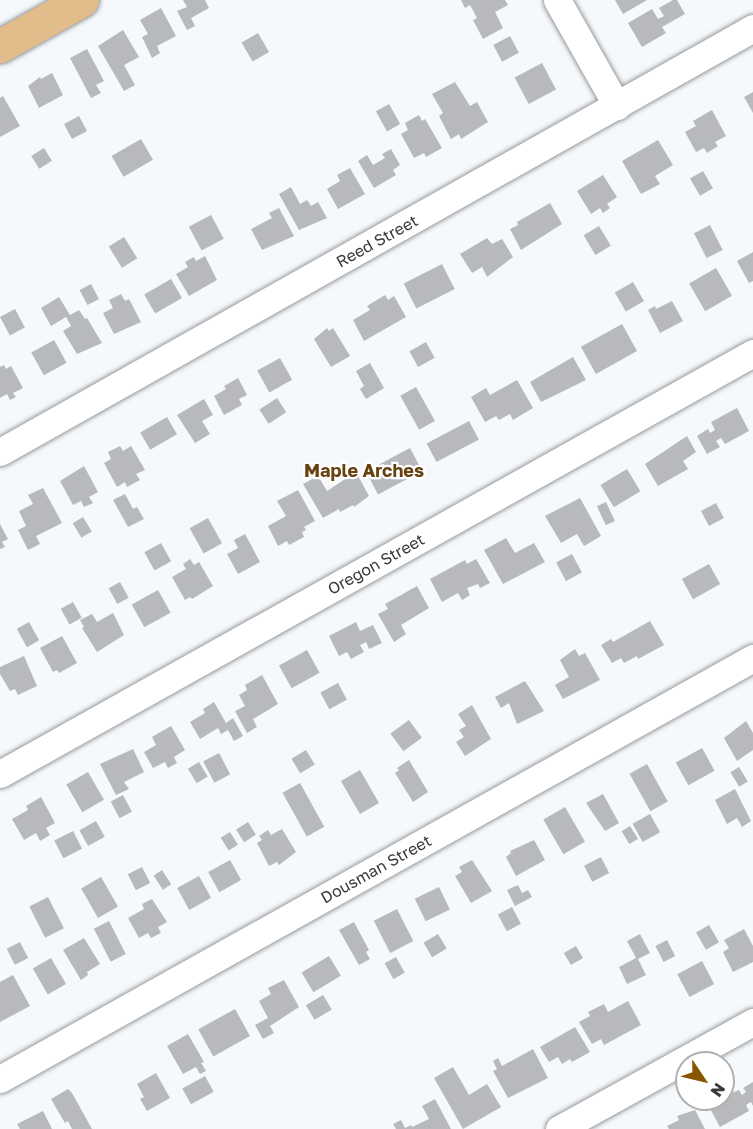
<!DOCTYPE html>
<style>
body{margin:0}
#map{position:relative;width:753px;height:1129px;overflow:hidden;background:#f6f9fc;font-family:"Golos Text",sans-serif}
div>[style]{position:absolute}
.building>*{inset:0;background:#b7b9bc;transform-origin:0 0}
.roads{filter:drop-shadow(0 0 2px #979a9c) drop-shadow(0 0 2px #979a9c)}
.minor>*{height:27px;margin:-13.5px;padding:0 13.5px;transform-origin:13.5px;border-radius:13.5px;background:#fff}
.major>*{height:33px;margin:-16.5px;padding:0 16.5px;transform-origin:16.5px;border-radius:16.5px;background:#e2bc8b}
span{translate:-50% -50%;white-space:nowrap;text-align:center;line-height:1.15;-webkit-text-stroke:4.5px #fff;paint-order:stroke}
.street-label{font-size:16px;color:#38393a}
.neighbourhood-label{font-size:18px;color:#664210;font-weight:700}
.north{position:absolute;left:675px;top:1051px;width:60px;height:60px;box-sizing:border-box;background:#fff;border:2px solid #afb0b0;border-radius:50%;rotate:125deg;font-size:16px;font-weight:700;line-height:24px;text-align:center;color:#38393a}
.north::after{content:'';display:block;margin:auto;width:21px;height:27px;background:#850;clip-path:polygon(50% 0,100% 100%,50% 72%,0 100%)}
</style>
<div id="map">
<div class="building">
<div style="clip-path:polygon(183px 0,205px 0,209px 8px,191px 18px,195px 26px,187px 30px,177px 11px,187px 7px)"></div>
<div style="clip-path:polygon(461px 0,505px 0,508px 5px,495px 12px,503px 28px,483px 39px,473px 20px,477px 18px,470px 5px,465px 8px)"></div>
<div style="clip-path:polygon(615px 0,647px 0,623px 14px)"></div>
<div style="clip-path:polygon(673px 0,677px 0,685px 14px,662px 27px,666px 33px,642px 47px,628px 23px,652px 9px,658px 19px,664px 16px,659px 8px)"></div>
<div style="clip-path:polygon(161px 8px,176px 36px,157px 46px,160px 53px,152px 58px,142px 37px,148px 34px,140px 20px)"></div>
<div style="clip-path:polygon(123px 30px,139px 57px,124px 65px,135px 85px,124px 91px,98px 46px)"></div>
<div style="left:258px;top:33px;width:22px;height:19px;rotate:60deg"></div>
<div style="left:510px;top:36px;width:19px;height:19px;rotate:62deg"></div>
<div style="clip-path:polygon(87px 49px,104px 81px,96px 85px,101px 93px,91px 98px,70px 58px)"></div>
<div style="left:542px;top:63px;width:30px;height:31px;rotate:62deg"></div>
<div style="clip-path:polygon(52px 73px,63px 95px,39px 108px,28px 86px,40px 77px,41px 79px)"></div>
<div style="clip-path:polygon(455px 82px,470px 106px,477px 102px,488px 122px,461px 139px,459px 134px,451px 139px,439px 116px,443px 113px,432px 94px)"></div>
<div style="clip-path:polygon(753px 92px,753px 113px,744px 97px)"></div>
<div style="clip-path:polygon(3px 96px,20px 126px,0 137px,0 98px)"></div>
<div style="left:389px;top:104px;width:23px;height:15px;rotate:61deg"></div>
<div style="clip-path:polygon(712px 110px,726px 136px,715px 142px,718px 146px,707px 153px,704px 148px,696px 152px,685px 132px,696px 126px,693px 121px)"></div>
<div style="clip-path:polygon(419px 115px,422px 121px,425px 119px,442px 148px,426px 157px,424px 153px,414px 158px,401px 134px,408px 130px,405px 123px)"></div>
<div style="left:79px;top:116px;width:17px;height:17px;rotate:62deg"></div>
<div style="left:141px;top:139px;width:24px;height:34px;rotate:60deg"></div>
<div style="clip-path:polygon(658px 140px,673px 165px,655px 176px,660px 184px,641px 194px,622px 161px)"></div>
<div style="left:44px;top:148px;width:15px;height:15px;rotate:58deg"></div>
<div style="clip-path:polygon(391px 149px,400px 165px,393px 170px,396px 175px,374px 188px,358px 161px,367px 155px,373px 165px,385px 158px,382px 154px)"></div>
<div style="clip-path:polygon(350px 168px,365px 194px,338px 209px,327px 189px,340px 181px,337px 175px)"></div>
<div style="left:703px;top:171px;width:20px;height:15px;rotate:60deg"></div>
<div style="clip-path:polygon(603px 175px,617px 197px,607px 204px,610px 208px,603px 213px,600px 208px,591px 214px,577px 191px)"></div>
<div style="clip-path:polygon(291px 187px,300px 204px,307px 200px,311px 206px,318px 202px,327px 218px,299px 230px,279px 194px)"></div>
<div style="clip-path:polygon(550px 203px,562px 224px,521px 250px,510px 229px,518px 225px,517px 222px)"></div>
<div style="clip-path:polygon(279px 208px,294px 236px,262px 250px,251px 229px,272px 218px,269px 213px)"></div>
<div style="left:211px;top:215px;width:27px;height:25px;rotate:62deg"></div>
<div style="left:710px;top:225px;width:28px;height:18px;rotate:63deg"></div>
<div style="left:599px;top:226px;width:23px;height:18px;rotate:59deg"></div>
<div style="left:124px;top:237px;width:25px;height:18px;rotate:58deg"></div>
<div style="clip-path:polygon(487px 238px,492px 244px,502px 239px,513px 257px,487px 277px,482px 267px,472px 273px,460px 254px)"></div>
<div style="clip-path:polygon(753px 252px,753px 281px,749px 283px,737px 261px)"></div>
<div style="clip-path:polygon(205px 256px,217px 280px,189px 296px,176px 274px,188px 267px,185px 262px,194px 257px,196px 261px)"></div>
<div style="left:442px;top:264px;width:28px;height:43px;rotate:63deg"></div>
<div style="left:716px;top:268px;width:32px;height:31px;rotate:60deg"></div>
<div style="left:171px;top:279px;width:22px;height:31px;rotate:60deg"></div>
<div style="left:633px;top:282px;width:22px;height:21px;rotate:60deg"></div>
<div style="left:91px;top:284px;width:17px;height:13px;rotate:62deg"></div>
<div style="clip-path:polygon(121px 294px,125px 301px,129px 299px,141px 322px,114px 334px,103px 313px,113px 308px,109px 300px)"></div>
<div style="clip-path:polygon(385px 295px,388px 300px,394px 296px,406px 317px,364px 341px,353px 320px,370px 310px,367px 306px)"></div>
<div style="clip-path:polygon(59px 297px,70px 315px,79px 310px,85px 319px,87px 318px,102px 343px,77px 354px,63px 331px,71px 326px,66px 317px,51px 326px,41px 308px)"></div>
<div style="clip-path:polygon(672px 301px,683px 321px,660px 333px,648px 310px,655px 306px,656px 309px)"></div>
<div style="left:15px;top:309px;width:21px;height:17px;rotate:62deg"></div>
<div style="left:622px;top:324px;width:31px;height:47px;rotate:61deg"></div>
<div style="clip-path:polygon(327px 328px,329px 331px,333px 328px,350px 356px,331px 367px,314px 339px)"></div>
<div style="left:54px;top:340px;width:26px;height:26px;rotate:61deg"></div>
<div style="left:426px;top:342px;width:18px;height:19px;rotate:61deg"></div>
<div style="clip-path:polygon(573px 357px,586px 380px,541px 402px,530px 382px)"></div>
<div style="left:280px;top:358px;width:25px;height:26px;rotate:61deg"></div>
<div style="clip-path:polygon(370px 363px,384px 388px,366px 399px,360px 389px,364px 386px,356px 371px)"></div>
<div style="clip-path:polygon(4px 365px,6px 369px,11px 366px,23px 388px,13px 393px,16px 397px,10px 400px,7px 394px,0 398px,0 367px)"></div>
<div style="clip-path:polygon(238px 378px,247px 395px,239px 399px,242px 405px,224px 415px,214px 396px,226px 389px,224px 386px)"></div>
<div style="clip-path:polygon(517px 380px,533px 408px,513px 420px,510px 414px,499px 420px,496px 416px,485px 422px,471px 397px,486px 388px,490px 395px)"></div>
<div style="left:416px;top:387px;width:39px;height:18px;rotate:61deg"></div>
<div style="left:277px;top:398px;width:17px;height:21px;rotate:57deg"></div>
<div style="clip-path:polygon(204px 399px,213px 415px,202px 421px,210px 434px,195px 443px,177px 415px)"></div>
<div style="clip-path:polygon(737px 408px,749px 431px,725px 444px,721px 438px,716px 441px,720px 447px,707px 454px,697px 436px,708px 429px,710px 433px,715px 430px,711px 422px)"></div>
<div style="left:167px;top:417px;width:20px;height:31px;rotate:60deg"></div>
<div style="left:469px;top:421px;width:21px;height:48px;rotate:62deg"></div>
<div style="clip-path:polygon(687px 436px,696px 452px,683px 461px,688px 469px,658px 486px,645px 464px)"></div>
<div style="clip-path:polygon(120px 446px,123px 451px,131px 446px,145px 470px,136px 474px,140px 480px,127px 487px,125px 482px,117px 487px,104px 463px,111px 459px,108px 452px)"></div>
<div style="left:410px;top:448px;width:26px;height:50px;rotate:62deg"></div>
<div style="clip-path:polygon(84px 466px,98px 492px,89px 497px,93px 503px,84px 507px,81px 501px,73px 505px,60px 481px)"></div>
<div style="left:627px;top:469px;width:26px;height:31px;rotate:59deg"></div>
<div style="clip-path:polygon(356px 472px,369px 496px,354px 507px,353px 505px,340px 512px,339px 509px,323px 518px,303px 484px,318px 476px,327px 491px)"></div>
<div style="clip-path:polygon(43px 488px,62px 523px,36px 536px,40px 544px,28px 550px,18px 530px,26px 526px,19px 511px,33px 504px,28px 495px)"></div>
<div style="clip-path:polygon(298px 490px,315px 521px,304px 527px,306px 530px,302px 532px,304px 537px,289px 545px,287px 541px,278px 546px,268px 526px,286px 516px,277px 501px)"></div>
<div style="clip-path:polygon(125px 494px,133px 509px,137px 507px,144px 519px,128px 527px,113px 500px)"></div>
<div style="clip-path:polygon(580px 498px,601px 536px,584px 546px,577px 534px,561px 543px,545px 516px)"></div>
<div style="left:606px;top:502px;width:21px;height:10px;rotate:65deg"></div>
<div style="left:716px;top:503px;width:17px;height:17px;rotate:62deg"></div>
<div style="left:83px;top:517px;width:17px;height:12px;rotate:59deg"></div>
<div style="left:208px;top:518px;width:29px;height:21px;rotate:61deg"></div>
<div style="clip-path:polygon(0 524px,8px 539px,2px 542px,5px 547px,0 549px)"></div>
<div style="clip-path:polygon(245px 534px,260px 562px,238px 574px,227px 554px,238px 548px,234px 540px)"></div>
<div style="clip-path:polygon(506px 538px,515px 553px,534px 543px,545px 562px,503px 584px,484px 550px)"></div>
<div style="left:161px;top:543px;width:21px;height:19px;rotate:61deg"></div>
<div style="left:572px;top:554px;width:21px;height:18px;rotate:62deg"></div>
<div style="clip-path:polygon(190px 559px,194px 565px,199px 562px,213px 586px,192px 599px,190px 597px,185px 600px,172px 577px,186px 569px,183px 564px)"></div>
<div style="clip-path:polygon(476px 559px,490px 583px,480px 588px,478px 584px,467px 588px,470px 595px,462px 600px,458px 593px,442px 602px,430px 579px,465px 560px,467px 564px)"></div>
<div style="left:709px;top:564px;width:23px;height:31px;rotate:61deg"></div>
<div style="left:120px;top:582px;width:18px;height:13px;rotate:61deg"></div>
<div style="clip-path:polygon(417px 586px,429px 608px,401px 625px,406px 634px,394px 642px,378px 614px,388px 609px,385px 604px)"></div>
<div style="left:158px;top:590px;width:26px;height:30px;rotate:61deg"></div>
<div style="left:73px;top:602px;width:18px;height:14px;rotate:61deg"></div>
<div style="clip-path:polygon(113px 613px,124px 635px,97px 652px,82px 628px,84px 627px,80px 620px,92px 614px,97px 622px)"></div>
<div style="clip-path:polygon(650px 621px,664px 645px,638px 659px,637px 656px,624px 663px,621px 658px,612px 663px,601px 645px,611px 639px,613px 642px)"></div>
<div style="left:29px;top:622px;width:21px;height:14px;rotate:61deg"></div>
<div style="clip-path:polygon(356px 622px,360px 631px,373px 625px,382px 643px,369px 649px,366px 642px,360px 645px,364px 652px,351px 659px,347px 652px,339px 656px,329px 636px)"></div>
<div style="clip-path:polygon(62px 636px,77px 663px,59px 673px,57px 670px,53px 672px,40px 648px)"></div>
<div style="clip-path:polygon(575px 649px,579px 656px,585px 653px,600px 680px,563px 699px,555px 685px,569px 677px,560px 660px)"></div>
<div style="left:307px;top:650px;width:26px;height:32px;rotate:61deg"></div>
<div style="clip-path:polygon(24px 656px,37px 686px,18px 695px,15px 689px,10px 691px,0 674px,0 667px)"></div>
<div style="clip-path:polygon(262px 675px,278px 704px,253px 719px,257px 727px,247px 733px,235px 711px,245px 706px,239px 695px,247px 690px,245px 685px)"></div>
<div style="clip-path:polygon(525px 681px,544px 711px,517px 724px,509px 703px,501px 708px,495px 697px)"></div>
<div style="left:338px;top:683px;width:19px;height:20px;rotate:62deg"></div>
<div style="clip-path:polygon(214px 702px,226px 723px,233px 718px,243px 736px,234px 741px,228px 730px,221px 734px,218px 728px,200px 739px,190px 722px,205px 713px,203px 709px)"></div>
<div style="clip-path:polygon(472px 705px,491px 739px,465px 756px,456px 742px,464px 737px,459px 730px,466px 726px,458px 714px)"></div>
<div style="left:409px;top:720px;width:22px;height:23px;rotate:54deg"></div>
<div style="clip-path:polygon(746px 721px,753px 733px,753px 750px,737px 761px,724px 738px)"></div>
<div style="clip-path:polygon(171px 726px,185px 750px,174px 757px,177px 763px,168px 768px,165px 762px,153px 768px,144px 752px,156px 745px,152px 737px)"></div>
<div style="left:702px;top:748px;width:26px;height:30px;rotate:61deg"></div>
<div style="clip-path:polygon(133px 749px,144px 772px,124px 782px,129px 789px,116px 795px,100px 764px)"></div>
<div style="left:306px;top:750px;width:17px;height:17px;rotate:59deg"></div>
<div style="left:219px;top:753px;width:24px;height:18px;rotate:62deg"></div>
<div style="clip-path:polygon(409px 760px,428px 792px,413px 802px,395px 773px,399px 770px,397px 768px)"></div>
<div style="left:199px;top:762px;width:17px;height:13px;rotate:59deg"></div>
<div style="left:647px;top:764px;width:43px;height:20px;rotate:61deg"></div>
<div style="left:739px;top:767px;width:17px;height:10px;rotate:59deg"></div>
<div style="left:360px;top:770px;width:38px;height:22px;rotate:60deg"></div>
<div style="left:88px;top:772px;width:32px;height:25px;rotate:60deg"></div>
<div style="left:300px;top:783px;width:50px;height:20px;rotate:61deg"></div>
<div style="clip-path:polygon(735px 789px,751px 821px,742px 827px,737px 818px,727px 824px,715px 800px)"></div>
<div style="clip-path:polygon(603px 794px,619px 823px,605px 831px,586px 803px)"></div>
<div style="left:123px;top:795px;width:19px;height:14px;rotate:62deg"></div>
<div style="clip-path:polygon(41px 797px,55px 823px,46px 828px,50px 835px,40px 841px,36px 833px,24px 840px,12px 819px,28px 810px,26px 806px)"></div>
<div style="left:565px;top:807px;width:40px;height:25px;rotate:60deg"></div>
<div style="left:650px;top:814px;width:21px;height:20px;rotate:61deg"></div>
<div style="left:96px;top:821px;width:18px;height:19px;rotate:61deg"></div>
<div style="left:248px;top:822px;width:15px;height:14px;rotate:58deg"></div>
<div style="left:630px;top:826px;width:15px;height:10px;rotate:58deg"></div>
<div style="clip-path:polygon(282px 829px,296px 852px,279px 865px,277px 862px,269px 866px,257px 843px,262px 840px,259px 836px,268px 830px,271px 835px)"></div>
<div style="left:73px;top:831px;width:20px;height:21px;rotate:63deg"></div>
<div style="left:230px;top:832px;width:15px;height:11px;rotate:58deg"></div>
<div style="clip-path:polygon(534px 840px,545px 860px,516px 876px,506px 857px,511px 853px,510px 851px)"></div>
<div style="left:601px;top:857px;width:18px;height:19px;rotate:63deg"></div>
<div style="left:230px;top:860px;width:23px;height:25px;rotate:61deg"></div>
<div style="clip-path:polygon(472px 860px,492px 891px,471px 903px,455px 876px,462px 872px,459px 867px)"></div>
<div style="left:142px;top:867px;width:18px;height:16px;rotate:63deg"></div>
<div style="left:162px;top:870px;width:17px;height:10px;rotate:57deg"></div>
<div style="left:199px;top:876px;width:25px;height:25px;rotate:61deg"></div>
<div style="left:101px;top:877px;width:34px;height:23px;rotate:60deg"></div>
<div style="clip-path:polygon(518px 885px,522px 893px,528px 890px,532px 897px,515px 906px,507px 890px)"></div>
<div style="left:439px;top:887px;width:25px;height:27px;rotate:64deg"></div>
<div style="left:48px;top:897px;width:35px;height:21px;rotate:63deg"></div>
<div style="clip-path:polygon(152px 899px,167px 922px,158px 927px,161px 933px,151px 938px,148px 933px,139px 938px,128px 918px,144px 909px,142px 904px)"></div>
<div style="left:512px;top:907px;width:19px;height:16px;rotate:62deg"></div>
<div style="left:397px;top:909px;width:36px;height:26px;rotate:63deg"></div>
<div style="left:109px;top:921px;width:37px;height:17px;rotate:63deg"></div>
<div style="clip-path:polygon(354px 922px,369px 950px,366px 952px,370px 959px,359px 965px,339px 930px)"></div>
<div style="left:709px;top:925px;width:20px;height:15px;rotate:60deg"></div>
<div style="clip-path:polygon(744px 929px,753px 946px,753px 962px,733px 972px,723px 952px,729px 948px,724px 940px)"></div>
<div style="left:438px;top:934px;width:17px;height:17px;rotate:59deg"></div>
<div style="clip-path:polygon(640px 934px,650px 953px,638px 959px,646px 975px,627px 984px,619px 967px,636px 958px,627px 941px)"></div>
<div style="clip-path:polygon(84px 938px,100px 964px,87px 972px,88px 975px,81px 980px,63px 950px)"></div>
<div style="left:667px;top:940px;width:18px;height:13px;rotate:63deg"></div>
<div style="left:20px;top:942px;width:18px;height:15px;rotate:63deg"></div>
<div style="left:576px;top:946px;width:14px;height:14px;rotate:60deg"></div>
<div style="left:329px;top:956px;width:23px;height:32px;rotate:59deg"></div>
<div style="left:396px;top:957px;width:18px;height:13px;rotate:61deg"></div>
<div style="left:51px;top:958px;width:30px;height:21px;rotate:60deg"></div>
<div style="left:702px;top:961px;width:26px;height:28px;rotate:62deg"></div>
<div style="clip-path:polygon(13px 975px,30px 1006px,0 1022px,0 982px)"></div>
<div style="clip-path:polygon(284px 980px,299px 1007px,270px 1026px,274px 1033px,263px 1039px,255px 1025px,268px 1018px,259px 1001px,271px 994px,268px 988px)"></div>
<div style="left:323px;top:995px;width:17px;height:20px;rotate:59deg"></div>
<div style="clip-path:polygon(628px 1001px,641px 1025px,604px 1045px,601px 1039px,592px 1044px,579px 1022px,590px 1016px,588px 1012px,604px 1004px,608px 1012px)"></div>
<div style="left:235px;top:1009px;width:31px;height:42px;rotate:61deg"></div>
<div style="clip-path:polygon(575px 1027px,590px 1052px,572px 1062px,570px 1059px,562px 1064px,558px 1057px,549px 1062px,540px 1047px)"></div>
<div style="clip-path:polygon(188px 1034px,204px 1062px,201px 1063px,206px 1071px,200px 1074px,196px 1067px,183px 1074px,167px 1046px)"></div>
<div style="clip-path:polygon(533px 1049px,548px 1078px,508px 1098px,493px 1071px,497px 1069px,493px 1061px,498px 1058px,502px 1066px)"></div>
<div style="clip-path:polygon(453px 1067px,469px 1095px,487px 1084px,501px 1107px,463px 1129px,434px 1078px)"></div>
<div style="clip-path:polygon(156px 1073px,170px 1098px,147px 1111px,140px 1099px,144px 1097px,137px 1084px)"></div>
<div style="left:205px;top:1076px;width:18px;height:26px;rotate:61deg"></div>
<div style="clip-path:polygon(753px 1082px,753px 1106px,751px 1102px,746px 1105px,749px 1111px,720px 1127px,707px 1103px,739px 1090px,742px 1095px,746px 1092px,743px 1088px)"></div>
<div style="clip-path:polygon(68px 1089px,72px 1093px,92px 1129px,72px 1129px,68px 1121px,65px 1123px,51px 1099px)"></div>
<div style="clip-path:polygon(435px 1099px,451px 1129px,396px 1129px,393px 1124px,401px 1120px,405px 1128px,411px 1125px,412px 1127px,429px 1119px,422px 1106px)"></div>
<div style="clip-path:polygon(695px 1110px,705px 1129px,669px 1129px,667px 1126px,679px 1120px,677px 1116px)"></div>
<div style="clip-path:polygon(43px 1111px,52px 1129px,20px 1129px,17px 1124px)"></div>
</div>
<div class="roads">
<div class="minor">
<div style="left:557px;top:0;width:122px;rotate:60.5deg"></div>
<div style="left:0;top:452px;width:864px;rotate:-29.38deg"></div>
<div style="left:0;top:774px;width:863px;rotate:-29.21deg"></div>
<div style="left:0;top:1079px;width:863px;rotate:-29.21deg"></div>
<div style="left:559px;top:1129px;width:222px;rotate:-28.9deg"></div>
</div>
<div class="major">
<div style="left:0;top:46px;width:94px;rotate:-29.3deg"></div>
</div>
</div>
<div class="street-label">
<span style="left:377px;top:241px;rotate:-29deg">Reed Street</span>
<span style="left:376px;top:564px;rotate:-29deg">Oregon Street</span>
<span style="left:376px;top:869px;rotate:-29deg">Dousman Street</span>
</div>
<div class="neighbourhood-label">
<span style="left:364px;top:470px">Maple Arches</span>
</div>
<div class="north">N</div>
</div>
